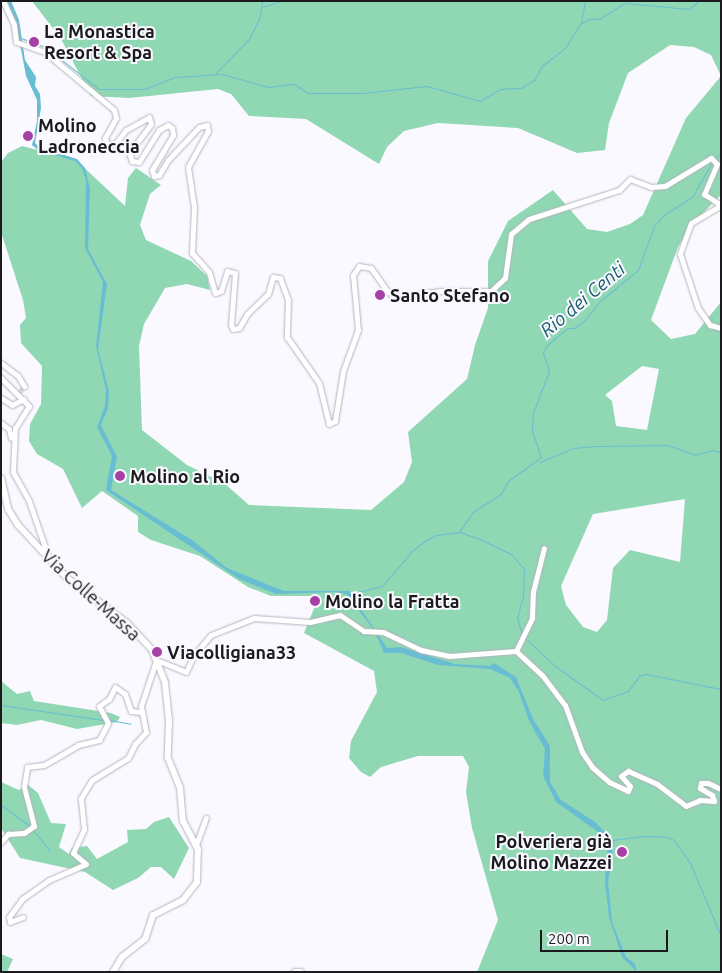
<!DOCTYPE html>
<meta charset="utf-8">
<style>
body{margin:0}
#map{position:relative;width:722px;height:973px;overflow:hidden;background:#faf9ff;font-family:Ubuntu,sans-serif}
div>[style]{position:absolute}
.forest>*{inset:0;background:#90d7b4}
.water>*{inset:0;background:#69bdd3}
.stream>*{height:1px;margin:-0.5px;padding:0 0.5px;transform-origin:0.5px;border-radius:0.5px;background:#69bdd3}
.minor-tunnel>*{height:5px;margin-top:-2.5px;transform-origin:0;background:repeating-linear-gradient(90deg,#d9d8dd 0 5px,transparent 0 7.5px)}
.roads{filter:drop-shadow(0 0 1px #b4b4bd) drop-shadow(0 0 1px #b4b4bd)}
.minor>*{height:5px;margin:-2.5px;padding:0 2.5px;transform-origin:2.5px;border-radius:2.5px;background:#fff}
.tertiary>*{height:6px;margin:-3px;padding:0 3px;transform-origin:3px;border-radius:3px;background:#fff}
.dots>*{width:14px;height:14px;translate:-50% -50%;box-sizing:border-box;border:2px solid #faf9ff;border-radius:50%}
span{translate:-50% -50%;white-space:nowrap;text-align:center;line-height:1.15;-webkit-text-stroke:4px #faf9ff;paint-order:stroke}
.poi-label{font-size:18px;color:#1b1b1e;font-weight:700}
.left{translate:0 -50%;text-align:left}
.right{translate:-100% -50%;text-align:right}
.street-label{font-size:18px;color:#1b1b1e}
.water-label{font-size:19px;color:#175d6c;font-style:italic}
.frame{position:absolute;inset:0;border:2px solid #1b1b1e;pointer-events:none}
.scale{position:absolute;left:540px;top:930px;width:128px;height:22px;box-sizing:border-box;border:2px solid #1b1b1e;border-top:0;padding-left:6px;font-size:15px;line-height:18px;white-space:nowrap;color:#1b1b1e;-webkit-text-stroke:4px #faf9ff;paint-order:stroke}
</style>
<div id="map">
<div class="forest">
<div style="clip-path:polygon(evenodd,32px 1px,721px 1px,721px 195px,692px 224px,678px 247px,651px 320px,671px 339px,695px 334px,721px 302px,721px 972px,477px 972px,498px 920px,472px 828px,466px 792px,469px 767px,463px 756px,418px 756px,381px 767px,370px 777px,361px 772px,349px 758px,351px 741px,377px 692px,374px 671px,304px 633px,319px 596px,271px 596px,248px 587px,200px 556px,151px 540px,138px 532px,138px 516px,102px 491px,82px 508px,63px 469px,37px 454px,29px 441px,30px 424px,41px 404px,42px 366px,21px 343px,20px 325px,26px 318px,23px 300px,1px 232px,1px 162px,8px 153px,22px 146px,76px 160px,125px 206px,128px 178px,136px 168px,161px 185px,150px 194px,140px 225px,146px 240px,191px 261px,207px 276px,210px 290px,187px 284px,165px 288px,144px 324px,139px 346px,142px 430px,187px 465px,224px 483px,249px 505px,371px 510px,404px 482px,412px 462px,408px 432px,467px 379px,475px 345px,488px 308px,488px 261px,508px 221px,553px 190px,587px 229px,607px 232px,630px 224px,643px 215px,686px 118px,721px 76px,711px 55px,694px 47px,670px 45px,628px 73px,609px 123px,605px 150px,577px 153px,518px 128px,438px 123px,404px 131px,387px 147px,379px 164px,306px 119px,249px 116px,231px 94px,218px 89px,129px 98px,91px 96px,61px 39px,32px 1px,642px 366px,659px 369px,647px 430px,616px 426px,612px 401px,605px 395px,642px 366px,32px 1px,685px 499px,680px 562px,630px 550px,613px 568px,607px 620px,597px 632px,583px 627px,566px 605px,561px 586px,593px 514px,685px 499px)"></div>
<div style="clip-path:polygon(1px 681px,17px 694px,30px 691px,34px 701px,111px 713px,120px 717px,117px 722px,77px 729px,41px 720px,17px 725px,1px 723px)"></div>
<div style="clip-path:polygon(1px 782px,19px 790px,27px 784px,38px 793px,51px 823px,66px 824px,59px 847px,69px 854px,72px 848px,87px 846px,97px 859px,128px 842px,127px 830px,146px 829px,154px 822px,169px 817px,189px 848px,174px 879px,161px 867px,151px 867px,138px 878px,113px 890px,85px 872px,20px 858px,1px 828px)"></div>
<div style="clip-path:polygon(1px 954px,13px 959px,7px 972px,1px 972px)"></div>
</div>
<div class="water">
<div style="clip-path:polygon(7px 1px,11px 1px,19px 20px,25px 60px,36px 77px,35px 86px,40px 94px,41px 108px,35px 143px,39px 147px,77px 159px,85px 168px,90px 189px,88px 249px,107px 284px,98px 349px,109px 391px,108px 408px,101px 425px,117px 457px,111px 490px,192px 540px,227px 568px,284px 591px,349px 591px,387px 648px,401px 647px,455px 664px,490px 666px,494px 663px,516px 677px,533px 719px,550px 746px,550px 782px,561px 800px,595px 822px,614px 841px,608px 882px,612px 922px,626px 957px,635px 964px,637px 972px,622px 957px,609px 917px,605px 882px,608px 839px,556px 802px,543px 776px,545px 749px,529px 721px,519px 692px,510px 678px,490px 669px,438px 665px,401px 653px,384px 653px,374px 630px,346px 594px,336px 592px,276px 594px,239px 579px,106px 490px,112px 456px,97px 427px,105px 406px,106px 390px,96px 346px,103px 282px,85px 248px,86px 181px,82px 168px,75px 161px,38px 150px,32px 145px,37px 121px,37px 100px,26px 76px,16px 23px)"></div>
</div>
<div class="stream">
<div style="left:262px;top:7px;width:19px;rotate:-18deg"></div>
<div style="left:581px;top:23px;width:22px;rotate:-80deg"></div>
<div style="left:21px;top:38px;width:26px;rotate:21deg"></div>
<div style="left:45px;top:47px;width:68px;rotate:37.9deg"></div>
<div style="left:99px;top:89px;width:45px"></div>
<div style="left:144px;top:89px;width:34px;rotate:-21deg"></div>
<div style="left:176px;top:77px;width:46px;rotate:-3.7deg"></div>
<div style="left:222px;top:74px;width:48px;rotate:15.8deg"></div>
<div style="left:268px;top:87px;width:26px;rotate:-7deg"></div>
<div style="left:294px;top:84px;width:17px;rotate:33deg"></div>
<div style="left:308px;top:93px;width:55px"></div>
<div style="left:363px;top:93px;width:64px;rotate:-6.2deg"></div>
<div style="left:427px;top:86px;width:55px;rotate:15.8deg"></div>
<div style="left:480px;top:101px;width:23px;rotate:-31deg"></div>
<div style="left:500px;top:89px;width:21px;rotate:-3deg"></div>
<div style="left:521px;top:88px;width:15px;rotate:-32deg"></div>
<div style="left:534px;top:80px;width:16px;rotate:-60deg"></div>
<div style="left:542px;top:66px;width:29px;rotate:-38deg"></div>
<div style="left:565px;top:48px;width:28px;rotate:-58deg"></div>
<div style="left:580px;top:24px;width:10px;rotate:-29deg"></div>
<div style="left:589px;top:19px;width:10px"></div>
<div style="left:599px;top:19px;width:31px;rotate:-32deg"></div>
<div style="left:625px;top:3px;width:64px;rotate:5.4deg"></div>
<div style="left:689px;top:9px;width:13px;rotate:-39deg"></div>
<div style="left:215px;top:74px;width:49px;rotate:-45.8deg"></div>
<div style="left:249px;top:39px;width:25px;rotate:-64deg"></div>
<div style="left:260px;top:16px;width:15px;rotate:-82deg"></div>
<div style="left:715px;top:159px;width:9px;rotate:-49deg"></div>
<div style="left:539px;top:462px;width:37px;rotate:-22deg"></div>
<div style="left:573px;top:448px;width:25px;rotate:-5deg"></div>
<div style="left:598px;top:446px;width:70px;rotate:-0.8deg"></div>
<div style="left:668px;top:445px;width:29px;rotate:20deg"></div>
<div style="left:695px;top:455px;width:18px;rotate:-16deg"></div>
<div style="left:712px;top:450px;width:9px;rotate:13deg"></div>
<div style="left:459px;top:532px;width:24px;rotate:-55deg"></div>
<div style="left:473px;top:512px;width:33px;rotate:-33deg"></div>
<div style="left:501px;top:494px;width:15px;rotate:-62deg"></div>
<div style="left:508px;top:481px;width:41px;rotate:-36deg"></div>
<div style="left:541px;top:457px;width:28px;rotate:-109deg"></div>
<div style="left:532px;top:431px;width:18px;rotate:-87deg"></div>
<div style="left:533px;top:413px;width:45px;rotate:-69.1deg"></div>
<div style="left:549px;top:371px;width:20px;rotate:-108deg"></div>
<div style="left:543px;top:352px;width:8px;rotate:-60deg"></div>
<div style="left:547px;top:345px;width:26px;rotate:-40deg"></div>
<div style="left:567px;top:328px;width:7px"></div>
<div style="left:574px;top:328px;width:12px;rotate:-35deg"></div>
<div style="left:584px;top:321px;width:26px;rotate:-51deg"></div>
<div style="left:600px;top:301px;width:49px;rotate:-39.2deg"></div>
<div style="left:638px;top:270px;width:47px;rotate:-70deg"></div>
<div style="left:654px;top:226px;width:15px;rotate:-48deg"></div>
<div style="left:664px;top:215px;width:33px;rotate:-33deg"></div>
<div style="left:692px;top:197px;width:40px;rotate:-60.3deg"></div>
<div style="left:350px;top:594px;width:33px;rotate:-14deg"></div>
<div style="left:382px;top:586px;width:46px;rotate:-49.4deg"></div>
<div style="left:412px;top:551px;width:16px;rotate:-38deg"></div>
<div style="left:425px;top:541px;width:13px;rotate:-29deg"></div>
<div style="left:436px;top:535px;width:23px;rotate:-7deg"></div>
<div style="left:459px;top:532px;width:20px;rotate:18deg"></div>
<div style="left:478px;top:538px;width:37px;rotate:26deg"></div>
<div style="left:511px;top:554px;width:20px;rotate:49deg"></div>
<div style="left:524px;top:569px;width:27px;rotate:92deg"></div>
<div style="left:523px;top:596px;width:23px;rotate:105deg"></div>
<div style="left:517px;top:618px;width:17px;rotate:73deg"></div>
<div style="left:524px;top:637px;width:42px;rotate:43.1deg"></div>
<div style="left:555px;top:666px;width:59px;rotate:35.3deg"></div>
<div style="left:603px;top:700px;width:27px;rotate:-20deg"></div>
<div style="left:628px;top:691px;width:19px;rotate:-54deg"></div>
<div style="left:639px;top:676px;width:7px;rotate:-16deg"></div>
<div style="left:646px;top:674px;width:76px;rotate:11.3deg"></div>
<div style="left:1px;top:705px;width:103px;rotate:8.4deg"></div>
<div style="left:109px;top:720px;width:22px;rotate:10deg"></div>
<div style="left:1px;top:805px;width:37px;rotate:36deg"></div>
<div style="left:33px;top:830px;width:27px;rotate:51deg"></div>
<div style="left:612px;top:840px;width:31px;rotate:-7deg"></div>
<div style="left:643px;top:836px;width:24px;rotate:2deg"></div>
<div style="left:667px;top:837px;width:8px;rotate:23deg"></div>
<div style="left:674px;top:840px;width:28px;rotate:55deg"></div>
<div style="left:690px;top:863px;width:79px;rotate:67deg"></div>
</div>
<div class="minor-tunnel">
<div style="left:20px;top:392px;width:7px;rotate:-56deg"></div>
</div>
<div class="roads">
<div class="minor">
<div style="left:3px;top:1px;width:26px;rotate:65deg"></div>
<div style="left:14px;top:25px;width:17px;rotate:83deg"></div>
<div style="left:16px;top:42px;width:31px;rotate:19deg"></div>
<div style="left:45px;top:52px;width:90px;rotate:40deg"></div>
<div style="left:114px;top:110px;width:8px;rotate:76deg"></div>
<div style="left:116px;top:118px;width:23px;rotate:119deg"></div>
<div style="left:105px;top:138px;width:7px;rotate:74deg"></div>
<div style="left:107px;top:145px;width:8px;rotate:-7deg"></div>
<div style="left:115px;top:144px;width:18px;rotate:-52deg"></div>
<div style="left:126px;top:130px;width:26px;rotate:-29deg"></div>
<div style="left:149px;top:117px;width:7px;rotate:74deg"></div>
<div style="left:151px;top:124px;width:36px;rotate:127deg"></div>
<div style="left:129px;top:153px;width:9px;rotate:69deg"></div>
<div style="left:132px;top:161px;width:7px;rotate:8deg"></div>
<div style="left:139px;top:162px;width:38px;rotate:-58deg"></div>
<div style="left:159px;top:130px;width:10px;rotate:-29deg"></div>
<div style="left:168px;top:125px;width:5px;rotate:37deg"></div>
<div style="left:172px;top:128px;width:7px;rotate:82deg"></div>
<div style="left:173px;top:135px;width:41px;rotate:121deg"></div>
<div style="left:152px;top:170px;width:6px;rotate:72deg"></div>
<div style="left:154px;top:176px;width:5px;rotate:-11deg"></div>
<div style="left:159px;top:175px;width:17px;rotate:-59deg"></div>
<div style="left:168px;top:160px;width:45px;rotate:-46.8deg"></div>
<div style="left:199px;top:127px;width:8px;rotate:-14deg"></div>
<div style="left:207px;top:125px;width:6px;rotate:81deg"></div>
<div style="left:208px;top:131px;width:41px;rotate:119.1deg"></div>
<div style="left:188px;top:167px;width:40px;rotate:81.5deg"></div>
<div style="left:194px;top:207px;width:46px;rotate:92.5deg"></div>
<div style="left:192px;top:253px;width:25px;rotate:48deg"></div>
<div style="left:209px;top:272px;width:22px;rotate:74deg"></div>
<div style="left:215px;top:293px;width:6px;rotate:-18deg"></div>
<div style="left:221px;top:291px;width:21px;rotate:-73deg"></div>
<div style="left:227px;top:271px;width:8px;rotate:14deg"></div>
<div style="left:235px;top:273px;width:52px;rotate:94.4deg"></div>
<div style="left:231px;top:325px;width:4px;rotate:63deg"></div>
<div style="left:233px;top:329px;width:6px;rotate:-9deg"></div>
<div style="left:239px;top:328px;width:16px;rotate:-60deg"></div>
<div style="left:247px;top:314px;width:29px;rotate:-44deg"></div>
<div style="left:268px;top:294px;width:18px;rotate:-74deg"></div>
<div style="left:273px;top:277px;width:7px;rotate:8deg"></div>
<div style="left:280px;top:278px;width:23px;rotate:70deg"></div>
<div style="left:288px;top:300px;width:37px;rotate:92deg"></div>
<div style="left:287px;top:337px;width:56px;rotate:55.2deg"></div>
<div style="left:319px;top:383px;width:42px;rotate:76.3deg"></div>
<div style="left:329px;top:424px;width:7px;rotate:-27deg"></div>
<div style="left:335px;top:421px;width:51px;rotate:-80.9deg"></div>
<div style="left:343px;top:371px;width:44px;rotate:-69.9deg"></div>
<div style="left:358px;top:330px;width:55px;rotate:-95.2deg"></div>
<div style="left:353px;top:275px;width:11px;rotate:-56deg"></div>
<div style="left:359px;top:266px;width:12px;rotate:9deg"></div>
<div style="left:371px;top:268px;width:29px;rotate:55deg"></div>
<div style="left:388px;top:292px;width:9px;rotate:32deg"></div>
<div style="left:396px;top:297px;width:45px;rotate:-7.6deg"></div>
<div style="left:441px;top:291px;width:50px"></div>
<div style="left:491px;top:291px;width:19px;rotate:-43deg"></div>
<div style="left:505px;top:278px;width:44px;rotate:-82.2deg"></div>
<div style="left:511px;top:234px;width:23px;rotate:-40deg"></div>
<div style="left:529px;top:219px;width:95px;rotate:-17.9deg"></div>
<div style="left:619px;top:190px;width:16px;rotate:-45deg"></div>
<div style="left:630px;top:179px;width:22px;rotate:21deg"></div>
<div style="left:651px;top:187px;width:14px;rotate:-4deg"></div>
<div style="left:665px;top:186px;width:54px;rotate:-31.3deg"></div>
<div style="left:711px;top:158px;width:8px;rotate:45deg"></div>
<div style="left:717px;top:164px;width:33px;rotate:113deg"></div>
<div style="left:704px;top:194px;width:17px;rotate:33deg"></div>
<div style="left:718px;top:203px;width:4px;rotate:90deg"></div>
<div style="left:718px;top:207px;width:31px;rotate:149deg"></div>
<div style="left:691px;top:223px;width:33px;rotate:110deg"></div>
<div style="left:680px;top:254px;width:57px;rotate:71.6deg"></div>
<div style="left:698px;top:308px;width:21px;rotate:55deg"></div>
<div style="left:710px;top:325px;width:11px;rotate:15deg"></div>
<div style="left:1px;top:363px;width:21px;rotate:37deg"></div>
<div style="left:18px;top:376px;width:12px;rotate:59deg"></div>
<div style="left:1px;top:378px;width:40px;rotate:45deg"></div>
<div style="left:29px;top:406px;width:26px;rotate:122deg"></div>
<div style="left:15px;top:428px;width:44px;rotate:92.6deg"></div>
<div style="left:13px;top:472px;width:33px;rotate:61deg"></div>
<div style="left:29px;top:501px;width:58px;rotate:70.9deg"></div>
<div style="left:1px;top:398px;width:13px;rotate:32deg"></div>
<div style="left:12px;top:405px;width:13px;rotate:-27deg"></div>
<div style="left:1px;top:423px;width:10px;rotate:37deg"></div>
<div style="left:9px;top:429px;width:9px;rotate:77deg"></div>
<div style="left:516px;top:651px;width:37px;rotate:-64deg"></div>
<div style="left:532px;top:618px;width:26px;rotate:-88deg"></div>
<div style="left:533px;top:592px;width:45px;rotate:-76deg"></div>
<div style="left:159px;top:661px;width:29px;rotate:22deg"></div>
<div style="left:186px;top:672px;width:19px;rotate:-65deg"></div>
<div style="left:194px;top:655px;width:26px;rotate:-50deg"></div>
<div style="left:211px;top:635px;width:46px;rotate:-21.6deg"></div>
<div style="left:254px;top:618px;width:56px;rotate:4.1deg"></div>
<div style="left:310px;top:622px;width:31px;rotate:-13deg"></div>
<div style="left:340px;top:615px;width:29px;rotate:34deg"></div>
<div style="left:364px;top:631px;width:19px;rotate:3deg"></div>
<div style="left:383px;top:632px;width:42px;rotate:25.3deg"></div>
<div style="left:421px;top:650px;width:29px;rotate:12deg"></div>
<div style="left:449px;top:656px;width:67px;rotate:-4.3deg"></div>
<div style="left:516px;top:651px;width:35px;rotate:43deg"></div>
<div style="left:542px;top:675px;width:38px;rotate:53deg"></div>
<div style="left:565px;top:705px;width:50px;rotate:70.1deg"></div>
<div style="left:582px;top:752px;width:18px;rotate:56deg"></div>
<div style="left:592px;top:767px;width:23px;rotate:41deg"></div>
<div style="left:609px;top:782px;width:21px;rotate:25deg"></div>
<div style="left:628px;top:791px;width:5px;rotate:-68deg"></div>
<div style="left:630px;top:786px;width:13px;rotate:-132deg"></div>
<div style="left:621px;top:776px;width:9px;rotate:-36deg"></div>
<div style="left:628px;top:771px;width:32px;rotate:24deg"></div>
<div style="left:657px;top:784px;width:36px;rotate:37deg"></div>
<div style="left:686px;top:806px;width:15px;rotate:-23deg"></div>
<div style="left:700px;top:800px;width:14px;rotate:4deg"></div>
<div style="left:714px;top:801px;width:6px;rotate:-108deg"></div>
<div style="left:712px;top:795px;width:14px;rotate:-150deg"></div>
<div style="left:700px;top:788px;width:5px;rotate:-79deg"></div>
<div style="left:701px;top:783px;width:7px"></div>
<div style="left:708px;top:783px;width:14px;rotate:25deg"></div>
<div style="left:1px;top:842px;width:11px;rotate:-49deg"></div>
<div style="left:8px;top:834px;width:16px;rotate:-4deg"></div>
<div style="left:24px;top:833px;width:12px;rotate:-35deg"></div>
<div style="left:34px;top:826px;width:40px;rotate:-104.4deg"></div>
<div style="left:24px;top:787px;width:20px;rotate:-81deg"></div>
<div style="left:27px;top:767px;width:17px;rotate:-7deg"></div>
<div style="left:44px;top:765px;width:39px;rotate:-30deg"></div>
<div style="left:78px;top:745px;width:22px;rotate:-13deg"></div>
<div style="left:99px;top:740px;width:19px;rotate:-62deg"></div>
<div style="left:108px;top:723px;width:19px;rotate:-118deg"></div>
<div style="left:99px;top:706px;width:12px;rotate:-35deg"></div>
<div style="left:109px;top:699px;width:13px;rotate:-63deg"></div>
<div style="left:115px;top:687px;width:12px;rotate:35deg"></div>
<div style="left:125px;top:694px;width:18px;rotate:71deg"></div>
<div style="left:131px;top:711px;width:10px;rotate:6deg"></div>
<div style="left:196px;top:845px;width:29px;rotate:-70deg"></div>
<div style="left:23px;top:917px;width:14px;rotate:159deg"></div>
<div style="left:10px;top:922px;width:5px;rotate:-101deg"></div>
<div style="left:9px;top:917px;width:22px;rotate:-54deg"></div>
<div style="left:22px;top:899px;width:33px;rotate:-35deg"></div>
<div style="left:49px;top:880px;width:40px;rotate:-23.4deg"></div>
<div style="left:86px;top:864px;width:17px;rotate:-140deg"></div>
<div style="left:73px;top:853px;width:26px;rotate:-65deg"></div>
<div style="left:84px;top:829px;width:31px;rotate:-96deg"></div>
<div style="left:81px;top:798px;width:21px;rotate:-59deg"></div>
<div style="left:92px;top:780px;width:42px;rotate:-31.4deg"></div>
<div style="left:128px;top:758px;width:16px;rotate:-63deg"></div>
<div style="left:135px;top:744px;width:16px;rotate:-47deg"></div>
<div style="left:146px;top:732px;width:26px;rotate:-101deg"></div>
<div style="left:141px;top:706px;width:47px;rotate:-71.6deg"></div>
</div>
<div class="tertiary">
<div style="left:1px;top:478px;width:32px;rotate:77deg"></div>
<div style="left:8px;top:509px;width:19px;rotate:58deg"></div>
<div style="left:18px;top:525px;width:72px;rotate:47.2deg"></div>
<div style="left:67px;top:578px;width:75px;rotate:36.9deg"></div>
<div style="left:127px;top:623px;width:37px;rotate:47deg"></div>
<div style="left:152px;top:650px;width:35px;rotate:68deg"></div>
<div style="left:165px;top:683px;width:37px;rotate:84deg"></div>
<div style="left:169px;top:720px;width:38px;rotate:92deg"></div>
<div style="left:168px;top:758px;width:32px;rotate:68deg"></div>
<div style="left:180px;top:788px;width:33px;rotate:85deg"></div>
<div style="left:183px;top:821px;width:32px;rotate:62deg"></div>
<div style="left:198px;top:849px;width:33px;rotate:92deg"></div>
<div style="left:197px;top:882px;width:23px;rotate:128deg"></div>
<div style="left:183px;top:900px;width:34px;rotate:153deg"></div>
<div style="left:153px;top:915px;width:25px;rotate:108deg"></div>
<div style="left:145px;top:939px;width:29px;rotate:142deg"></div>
<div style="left:122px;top:957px;width:17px;rotate:121deg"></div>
<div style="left:295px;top:972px;width:6px"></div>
</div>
</div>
<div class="dots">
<div style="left:34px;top:42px;background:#a640a4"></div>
<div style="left:28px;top:136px;background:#a640a4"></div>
<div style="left:380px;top:295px;background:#a640a4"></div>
<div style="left:120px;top:476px;background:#a640a4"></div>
<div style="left:315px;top:601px;background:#a640a4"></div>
<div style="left:157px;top:652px;background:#a640a4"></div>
<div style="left:622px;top:852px;background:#a640a4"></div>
</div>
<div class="poi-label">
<span class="left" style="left:44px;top:42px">La Monastica<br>Resort &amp; Spa</span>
<span class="left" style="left:38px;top:136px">Molino<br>Ladroneccia</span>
<span class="left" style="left:390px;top:295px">Santo Stefano</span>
<span class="left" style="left:130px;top:476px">Molino al Rio</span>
<span class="left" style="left:325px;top:601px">Molino la Fratta</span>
<span class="left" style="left:167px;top:652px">Viacolligiana33</span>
<span class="right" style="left:612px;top:852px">Polveriera già<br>Molino Mazzei</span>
</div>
<div class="street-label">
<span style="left:91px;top:595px;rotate:42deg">Via Colle-Massa</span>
</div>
<div class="water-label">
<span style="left:583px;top:300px;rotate:-40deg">Rio dei Centi</span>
</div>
<div class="frame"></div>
<div class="scale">200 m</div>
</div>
